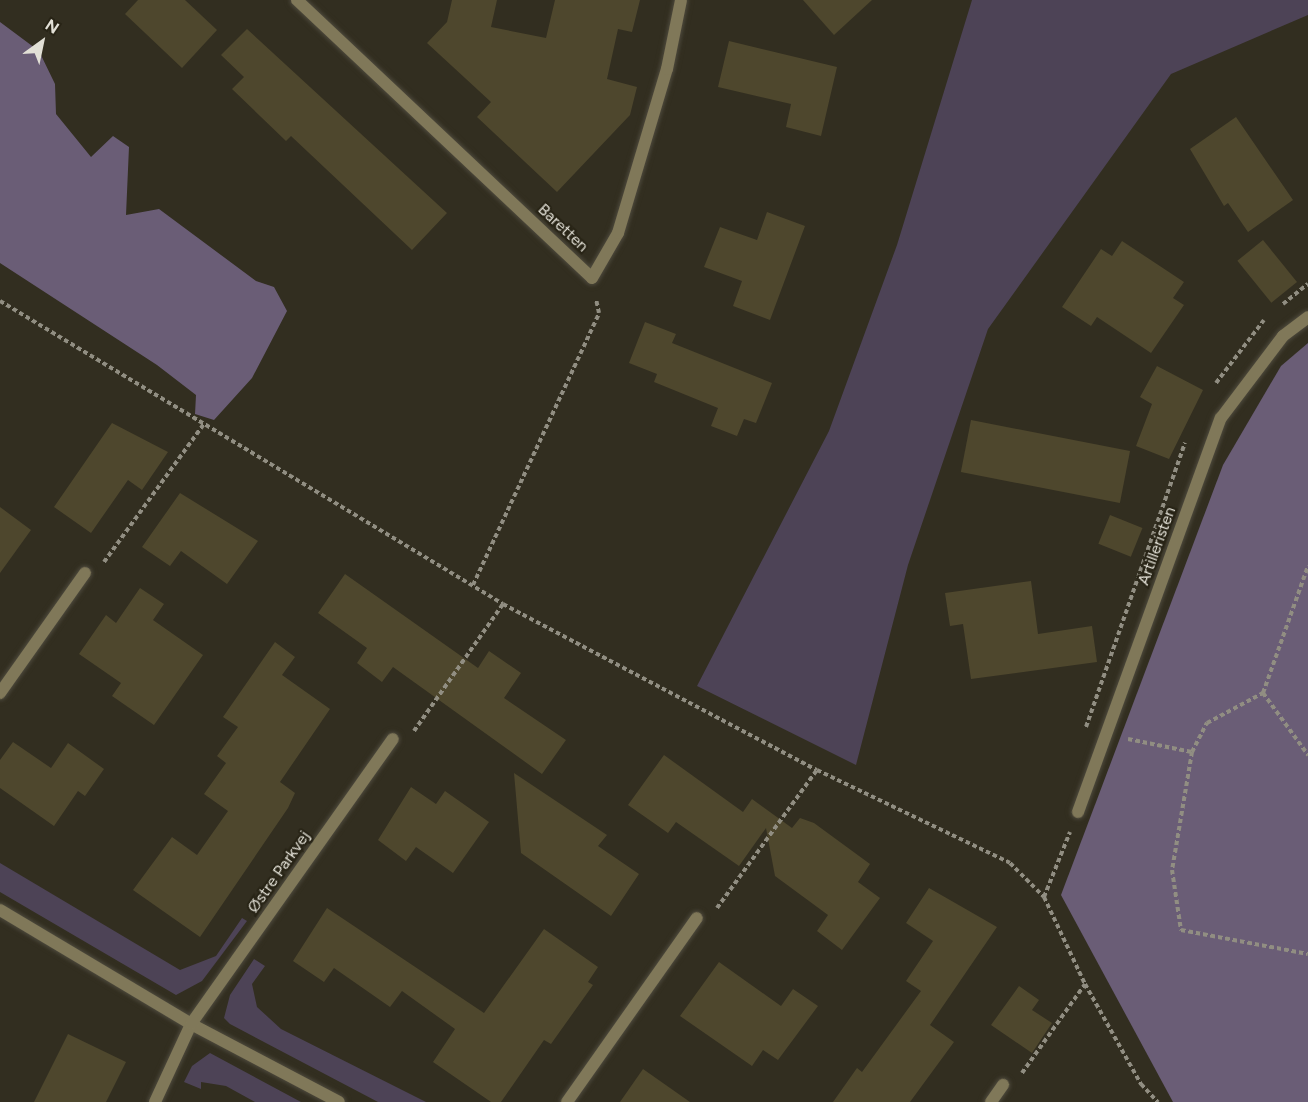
<!DOCTYPE html>
<meta charset="utf-8">
<style>
body{margin:0}
#map{position:relative;width:1308px;height:1102px;overflow:hidden;background:#322e20;font-family:Figtree,sans-serif}
div>[style]{position:absolute}
.green>*{inset:0;background:#4d4356}
.forest>*{inset:0;background:#6a5d76}
.building>*{inset:0;background:#4e472d;transform-origin:0 0}
.path>*{height:4px;margin-top:-2px;transform-origin:0;background:repeating-linear-gradient(90deg,#918e82 0 4.5px,transparent 0 7.5px)}
.roads{filter:drop-shadow(0 0 2px #4e4a3d) drop-shadow(0 0 2px #4e4a3d)}
.minor>*{height:12px;margin:-6px;padding:0 6px;transform-origin:6px;border-radius:6px;background:#807859}
span{translate:-50% -50%;white-space:nowrap;text-align:center;line-height:1.15;-webkit-text-stroke:4.5px #282416;paint-order:stroke}
.street-label{font-size:16px;color:#e2e0d6}
.north{position:absolute;left:12px;top:12px;width:60px;height:60px;-webkit-text-stroke:4px #282416;paint-order:stroke;rotate:33deg;font-size:16px;font-weight:700;line-height:24px;text-align:center;color:#e2e0d6}
.north::after{content:'';display:block;margin:auto;width:21px;height:27px;background:#e2e0d6;clip-path:polygon(50% 0,100% 100%,50% 72%,0 100%)}
</style>
<div id="map">
<div class="green">
<div style="clip-path:polygon(972px 0,1308px 0,1308px 15px,1171px 74px,988px 329px,908px 565px,856px 765px,697px 686px,829px 431px,897px 245px)"></div>
<div style="clip-path:polygon(0 863px,180px 970px,216px 956px,242px 918px,247px 921px,202px 981px,176px 995px,0 892px)"></div>
<div style="clip-path:polygon(254px 959px,265px 966px,252px 984px,257px 1007px,281px 1029px,426px 1102px,378px 1102px,230px 1024px,224px 1018px,230px 995px)"></div>
<div style="clip-path:polygon(210px 1053px,301px 1102px,255px 1102px,226px 1086px,201px 1082px,201px 1089px,184px 1082px,192px 1066px)"></div>
</div>
<div class="forest">
<div style="clip-path:polygon(0 22px,39px 51px,55px 84px,56px 114px,91px 157px,113px 136px,129px 147px,126px 215px,159px 209px,256px 281px,274px 287px,287px 311px,252px 378px,214px 420px,195px 414px,196px 395px,157px 365px,0 263px)"></div>
<div style="clip-path:polygon(1308px 343px,1308px 1102px,1173px 1102px,1061px 895px,1223px 465px,1281px 366px)"></div>
</div>
<div class="building">
<div style="clip-path:polygon(138px 0,185px 0,217px 30px,182px 68px,125px 14px)"></div>
<div style="clip-path:polygon(452px 0,497px 0,491px 27px,546px 38px,555px 0,640px 0,632px 32px,618px 29px,607px 79px,637px 87px,630px 115px,557px 192px,477px 117px,491px 102px,427px 43px,447px 22px)"></div>
<div style="clip-path:polygon(803px 0,872px 0,834px 35px)"></div>
<div style="clip-path:polygon(247px 29px,447px 213px,412px 250px,291px 136px,286px 141px,232px 89px,244px 77px,221px 55px)"></div>
<div style="clip-path:polygon(729px 41px,837px 67px,821px 136px,786px 127px,791px 104px,718px 87px)"></div>
<div style="clip-path:polygon(1236px 117px,1293px 200px,1248px 232px,1228px 203px,1224px 206px,1190px 149px)"></div>
<div style="clip-path:polygon(767px 212px,805px 226px,770px 320px,733px 306px,742px 281px,704px 267px,720px 227px,757px 240px)"></div>
<div style="left:1263px;top:240px;width:54px;height:33px;rotate:51deg"></div>
<div style="clip-path:polygon(1122px 241px,1184px 282px,1173px 298px,1184px 305px,1151px 353px,1097px 317px,1091px 326px,1062px 307px,1101px 249px,1112px 256px)"></div>
<div style="clip-path:polygon(645px 322px,676px 334px,672px 343px,772px 383px,756px 423px,744px 419px,737px 436px,711px 426px,718px 408px,654px 382px,657px 374px,629px 363px)"></div>
<div style="clip-path:polygon(1157px 366px,1203px 390px,1169px 459px,1136px 446px,1152px 404px,1140px 397px)"></div>
<div style="left:971px;top:420px;width:162px;height:53px;rotate:11deg"></div>
<div style="clip-path:polygon(112px 423px,168px 452px,142px 490px,128px 480px,91px 533px,54px 507px)"></div>
<div style="clip-path:polygon(180px 493px,258px 541px,227px 584px,181px 551px,170px 566px,142px 547px)"></div>
<div style="clip-path:polygon(0 507px,31px 530px,0 573px)"></div>
<div style="left:1110px;top:515px;width:35px;height:31px;rotate:22deg"></div>
<div style="clip-path:polygon(345px 574px,478px 668px,489px 651px,521px 673px,504px 698px,566px 740px,542px 774px,393px 667px,382px 682px,357px 663px,367px 648px,318px 613px)"></div>
<div style="clip-path:polygon(1031px 581px,1038px 634px,1092px 626px,1097px 662px,971px 679px,963px 624px,950px 626px,945px 593px)"></div>
<div style="clip-path:polygon(140px 588px,164px 604px,153px 620px,203px 655px,154px 725px,112px 696px,121px 683px,79px 654px,106px 615px,116px 623px)"></div>
<div style="clip-path:polygon(275px 642px,295px 657px,282px 675px,330px 709px,280px 782px,295px 793px,288px 808px,200px 937px,133px 890px,172px 837px,197px 855px,228px 811px,204px 794px,226px 763px,217px 756px,238px 727px,223px 717px)"></div>
<div style="clip-path:polygon(13px 742px,51px 768px,68px 743px,104px 769px,85px 796px,78px 791px,54px 826px,0 788px,0 760px)"></div>
<div style="clip-path:polygon(664px 755px,743px 812px,752px 799px,792px 828px,800px 818px,814px 823px,870px 864px,858px 882px,880px 898px,842px 950px,817px 931px,828px 915px,775px 876px,766px 828px,739px 866px,676px 822px,668px 833px,628px 805px)"></div>
<div style="clip-path:polygon(514px 773px,607px 835px,598px 846px,639px 874px,611px 916px,521px 853px)"></div>
<div style="clip-path:polygon(411px 787px,436px 804px,445px 791px,489px 822px,453px 873px,416px 847px,406px 861px,378px 840px)"></div>
<div style="clip-path:polygon(929px 888px,997px 927px,930px 1025px,954px 1042px,910px 1102px,833px 1102px,857px 1068px,862px 1072px,921px 991px,906px 981px,933px 941px,906px 923px)"></div>
<div style="clip-path:polygon(327px 908px,484px 1013px,544px 929px,598px 967px,588px 982px,593px 985px,551px 1044px,544px 1040px,501px 1102px,491px 1102px,433px 1062px,455px 1029px,402px 991px,390px 1007px,334px 968px,324px 982px,293px 961px)"></div>
<div style="clip-path:polygon(719px 962px,781px 1006px,793px 989px,818px 1006px,778px 1060px,763px 1050px,752px 1066px,680px 1016px)"></div>
<div style="clip-path:polygon(1019px 986px,1039px 1000px,1032px 1010px,1052px 1023px,1032px 1053px,991px 1025px)"></div>
<div style="clip-path:polygon(68px 1034px,126px 1062px,106px 1102px,34px 1102px)"></div>
<div style="clip-path:polygon(643px 1069px,690px 1102px,620px 1102px)"></div>
</div>
<div class="path">
<div style="left:0;top:301px;width:587px;rotate:31.06deg"></div>
<div style="left:503px;top:604px;width:355px;rotate:27.9deg"></div>
<div style="left:817px;top:770px;width:214px;rotate:25.7deg"></div>
<div style="left:1010px;top:863px;width:48px;rotate:45deg"></div>
<div style="left:1044px;top:897px;width:96px;rotate:64.8deg"></div>
<div style="left:1085px;top:984px;width:115px;rotate:60.8deg"></div>
<div style="left:1141px;top:1084px;width:25px;rotate:47deg"></div>
<div style="left:1283px;top:304px;width:32px;rotate:-39deg"></div>
<div style="left:1216px;top:383px;width:79px;rotate:-52.7deg"></div>
<div style="left:104px;top:562px;width:170px;rotate:-54.1deg"></div>
<div style="left:473px;top:585px;width:300px;rotate:-65.1deg"></div>
<div style="left:599px;top:313px;width:14px;rotate:-102deg"></div>
<div style="left:1263px;top:693px;width:77px;rotate:54deg"></div>
<div style="left:1086px;top:727px;width:301px;rotate:-70.8deg"></div>
<div style="left:414px;top:731px;width:155px;rotate:-55deg"></div>
<div style="left:1128px;top:739px;width:65px;rotate:11.5deg"></div>
<div style="left:1192px;top:752px;width:33px;rotate:-63deg"></div>
<div style="left:1207px;top:723px;width:64px;rotate:-28.2deg"></div>
<div style="left:1263px;top:693px;width:135px;rotate:-70.5deg"></div>
<div style="left:1192px;top:752px;width:120px;rotate:99.6deg"></div>
<div style="left:1172px;top:870px;width:61px;rotate:81.5deg"></div>
<div style="left:1181px;top:930px;width:129px;rotate:10.7deg"></div>
<div style="left:1044px;top:897px;width:70px;rotate:-68.2deg"></div>
<div style="left:717px;top:908px;width:170px;rotate:-54.1deg"></div>
<div style="left:1022px;top:1073px;width:109px;rotate:-54.7deg"></div>
</div>
<div class="roads">
<div class="minor">
<div style="left:297px;top:0;width:405px;rotate:43.3deg"></div>
<div style="left:592px;top:278px;width:52px;rotate:-60deg"></div>
<div style="left:618px;top:233px;width:171px;rotate:-73.4deg"></div>
<div style="left:667px;top:69px;width:70px;rotate:-78.5deg"></div>
<div style="left:0;top:693px;width:147px;rotate:-54.7deg"></div>
<div style="left:1078px;top:812px;width:419px;rotate:-70.1deg"></div>
<div style="left:1221px;top:418px;width:103px;rotate:-52.9deg"></div>
<div style="left:1283px;top:336px;width:31px;rotate:-37deg"></div>
<div style="left:0;top:910px;width:222px;rotate:30.8deg"></div>
<div style="left:191px;top:1024px;width:167px;rotate:27.8deg"></div>
<div style="left:155px;top:1102px;width:86px;rotate:-65.2deg"></div>
<div style="left:191px;top:1024px;width:349px;rotate:-54.7deg"></div>
<div style="left:567px;top:1102px;width:225px;rotate:-54.8deg"></div>
<div style="left:991px;top:1102px;width:21px;rotate:-55deg"></div>
</div>
</div>
<div class="street-label">
<span style="left:563px;top:228px;rotate:43deg">Baretten</span>
<span style="left:1157px;top:546px;rotate:-70deg">Artilleristen</span>
<span style="left:279px;top:872px;rotate:-55deg">Østre Parkvej</span>
</div>
<div class="north">N</div>
</div>
